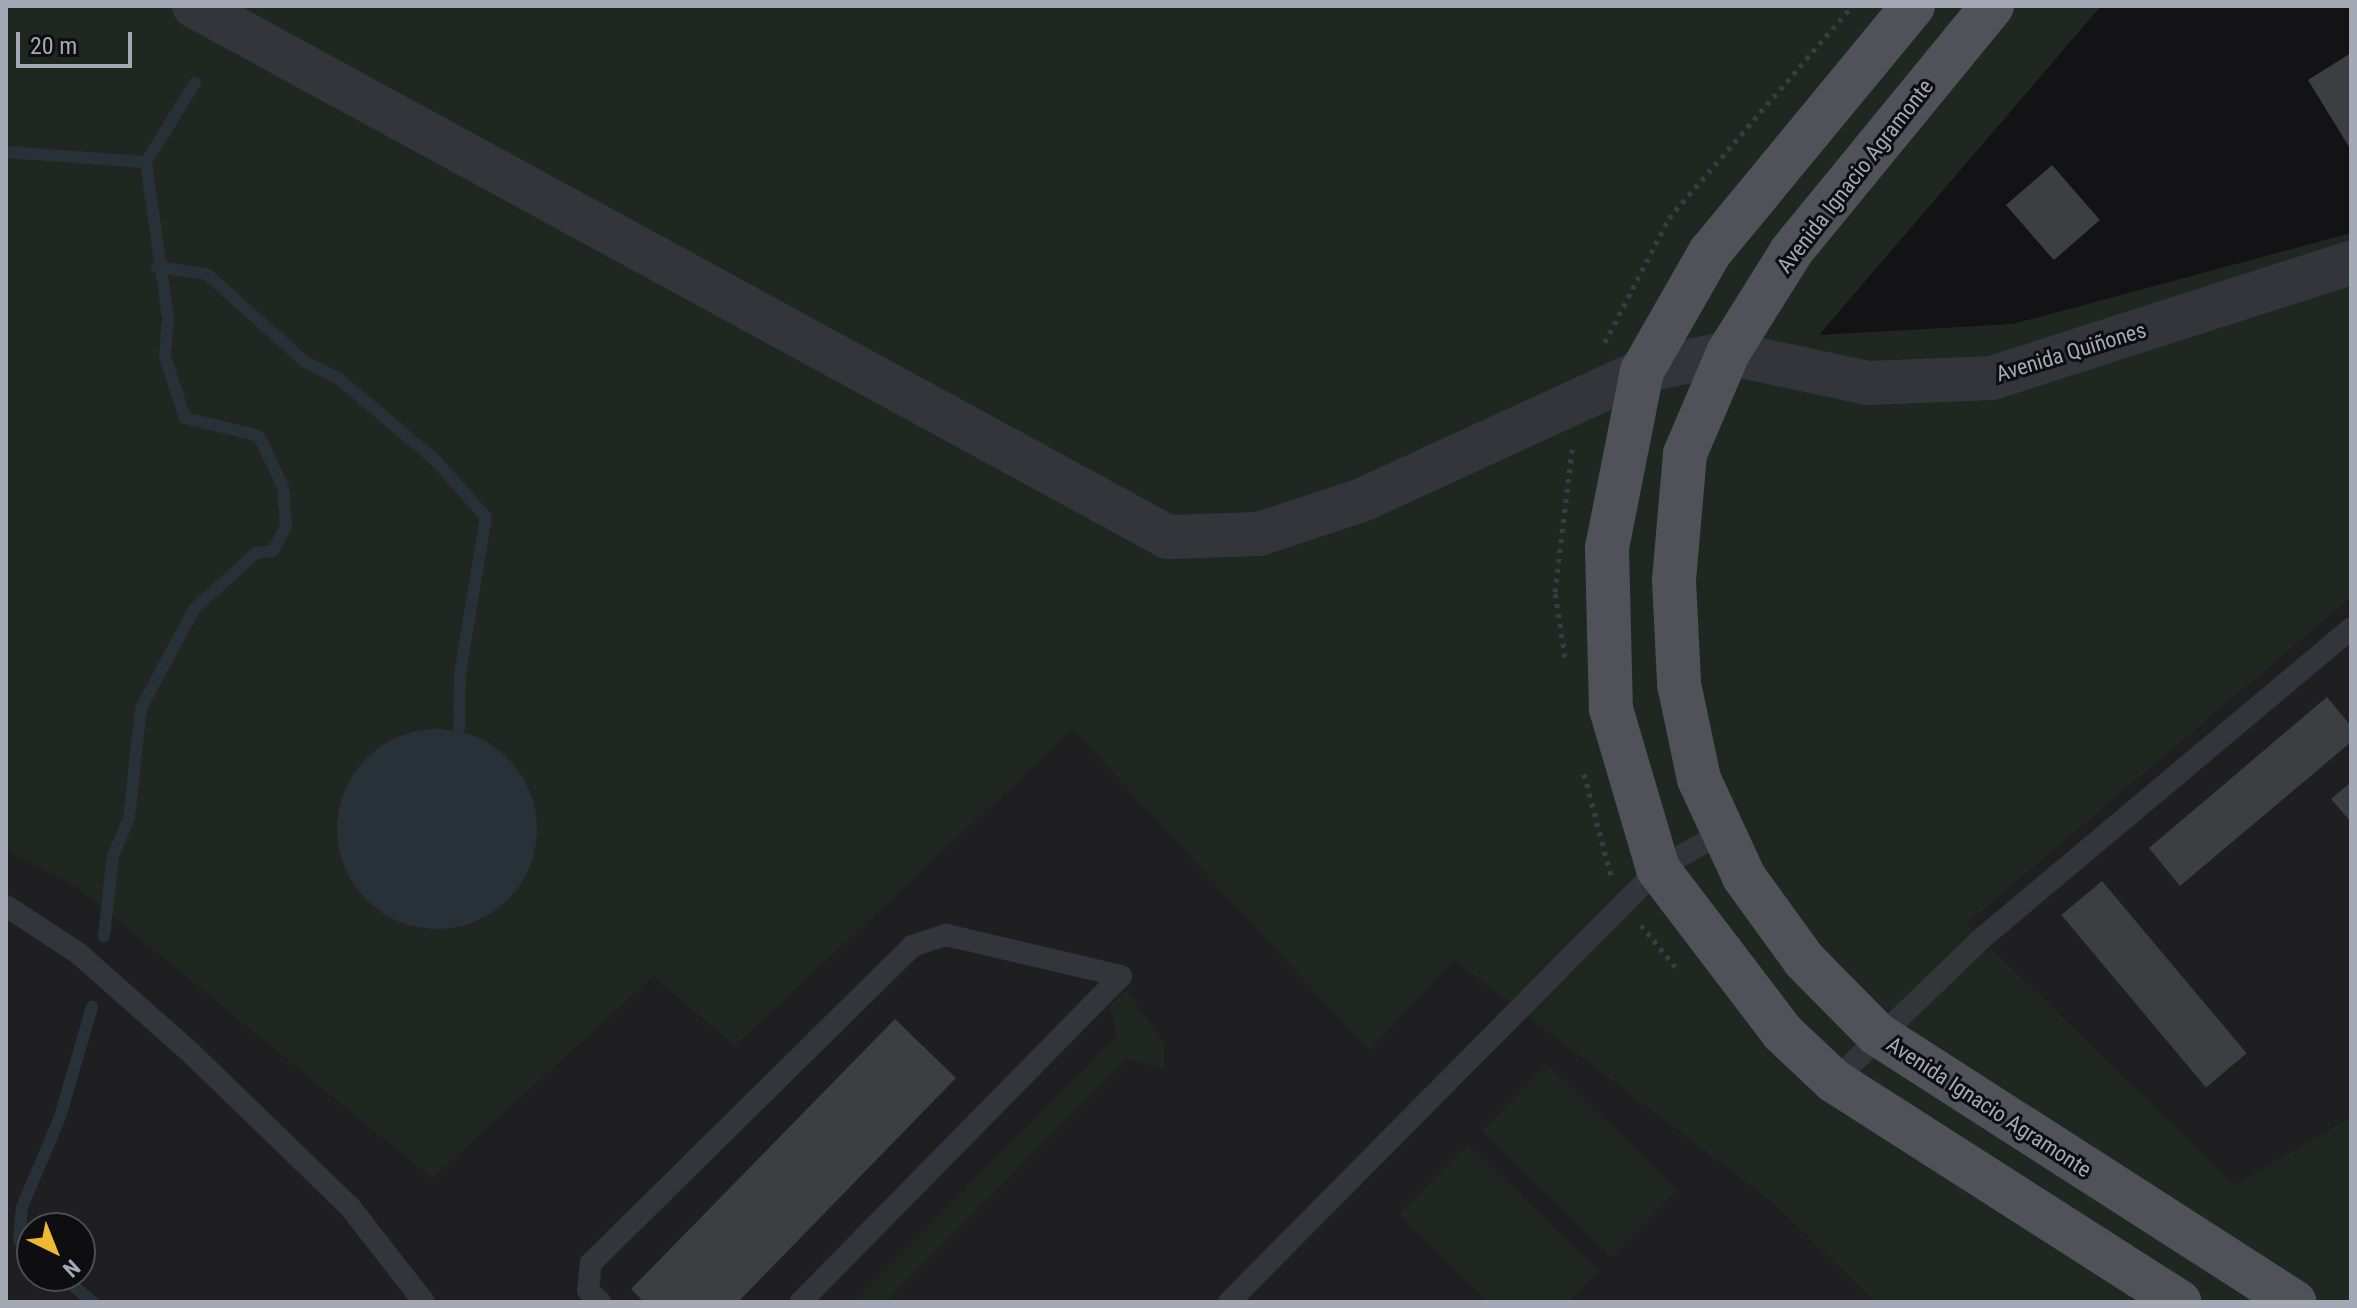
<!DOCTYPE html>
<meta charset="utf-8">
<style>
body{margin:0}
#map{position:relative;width:2357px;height:1308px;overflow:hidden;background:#131315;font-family:"Roboto Condensed",sans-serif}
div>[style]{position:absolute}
.built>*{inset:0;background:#1f1f22}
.green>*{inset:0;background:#1f2720;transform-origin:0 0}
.water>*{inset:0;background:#293138}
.round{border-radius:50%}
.stream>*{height:12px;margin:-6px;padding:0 6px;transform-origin:6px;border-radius:6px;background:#293138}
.building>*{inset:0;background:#3d3e42;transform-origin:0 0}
.path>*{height:5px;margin-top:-2.5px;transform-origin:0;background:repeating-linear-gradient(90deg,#3a3c41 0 4px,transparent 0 10px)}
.service>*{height:22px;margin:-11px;padding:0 11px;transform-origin:11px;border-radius:11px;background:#34353a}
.minor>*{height:44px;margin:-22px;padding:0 22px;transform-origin:22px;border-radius:22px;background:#34353a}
.tertiary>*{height:44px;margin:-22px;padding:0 22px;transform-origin:22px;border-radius:22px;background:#34353a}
.primary>*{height:44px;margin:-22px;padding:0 22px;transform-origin:22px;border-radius:22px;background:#505159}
span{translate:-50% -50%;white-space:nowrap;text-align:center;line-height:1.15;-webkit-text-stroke:6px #0e0e10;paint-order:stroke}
.street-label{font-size:22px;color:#a5a9b5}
.frame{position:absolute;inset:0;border:8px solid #a5a9b5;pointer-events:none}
.north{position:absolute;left:16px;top:1212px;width:80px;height:80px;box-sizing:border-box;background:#0e0e10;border:2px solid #4a4c52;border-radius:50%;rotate:137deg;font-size:22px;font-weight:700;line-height:32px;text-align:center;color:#a5a9b5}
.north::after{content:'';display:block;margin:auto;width:28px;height:36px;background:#efb931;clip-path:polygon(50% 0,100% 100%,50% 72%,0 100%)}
.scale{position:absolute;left:16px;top:32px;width:116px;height:36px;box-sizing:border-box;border:4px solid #a5a9b5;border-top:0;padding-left:10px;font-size:24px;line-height:28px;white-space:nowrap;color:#a5a9b5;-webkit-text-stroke:6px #0e0e10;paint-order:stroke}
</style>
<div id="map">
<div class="built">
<div style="clip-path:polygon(2351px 598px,2351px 1116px,2236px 1186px,1967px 924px)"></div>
<div style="clip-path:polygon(evenodd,1073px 728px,1369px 1050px,1453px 959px,1775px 1205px,1875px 1302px,6px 1302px,6px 851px,79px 889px,432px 1179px,653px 977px,735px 1046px,1073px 728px,32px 1228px,80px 1228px,80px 1276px,32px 1276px,32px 1228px)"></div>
</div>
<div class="green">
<div style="clip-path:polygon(6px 6px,2101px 6px,1819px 335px,2013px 324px,2351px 233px,2351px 598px,1967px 924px,2235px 1185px,2351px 1116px,2351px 1302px,1875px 1302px,1775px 1205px,1454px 960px,1369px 1051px,1073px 729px,735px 1046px,653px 977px,432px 1179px,79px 889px,6px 851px)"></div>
<div style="clip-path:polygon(1127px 990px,1164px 1044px,1164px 1070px,1127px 1059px,885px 1302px,854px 1302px,1116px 1038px,1110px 1005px)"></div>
<div style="left:1547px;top:1064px;width:181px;height:94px;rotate:44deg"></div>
<div style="clip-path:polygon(1468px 1144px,1598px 1271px,1568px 1302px,1488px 1302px,1399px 1214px)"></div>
</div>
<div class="water">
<div class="round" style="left:337px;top:729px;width:200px;height:200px"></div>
</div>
<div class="stream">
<div style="left:6px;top:152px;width:140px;rotate:4.1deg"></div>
<div style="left:157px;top:267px;width:50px;rotate:8deg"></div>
<div style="left:207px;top:274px;width:132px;rotate:41.9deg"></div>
<div style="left:305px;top:362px;width:37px;rotate:26deg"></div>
<div style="left:338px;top:378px;width:127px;rotate:40.2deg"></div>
<div style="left:435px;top:460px;width:76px;rotate:48.2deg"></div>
<div style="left:486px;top:517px;width:159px;rotate:99.4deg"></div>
<div style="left:460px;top:674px;width:53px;rotate:91.1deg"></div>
<div style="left:104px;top:936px;width:81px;rotate:-83.6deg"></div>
<div style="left:113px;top:856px;width:41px;rotate:-67.2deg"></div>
<div style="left:129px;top:818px;width:111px;rotate:-83.8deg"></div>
<div style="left:141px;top:708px;width:112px;rotate:-61.8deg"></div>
<div style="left:194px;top:609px;width:84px;rotate:-42.1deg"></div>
<div style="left:256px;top:553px;width:17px;rotate:-7deg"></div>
<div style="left:273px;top:551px;width:27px;rotate:-62deg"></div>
<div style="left:286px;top:527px;width:40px;rotate:-94.3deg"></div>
<div style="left:283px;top:487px;width:56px;rotate:-115.2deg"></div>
<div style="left:259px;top:436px;width:76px;rotate:-166.3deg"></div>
<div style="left:185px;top:418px;width:64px;rotate:-108.2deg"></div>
<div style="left:165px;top:357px;width:40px;rotate:-85.7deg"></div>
<div style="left:168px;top:317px;width:157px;rotate:-98.1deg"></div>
<div style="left:146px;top:162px;width:93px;rotate:-58.2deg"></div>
<div style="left:32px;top:1253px;width:18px;rotate:-135deg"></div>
<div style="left:19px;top:1240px;width:33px;rotate:-85deg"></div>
<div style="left:22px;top:1207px;width:98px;rotate:-67.1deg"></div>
<div style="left:60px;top:1117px;width:115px;rotate:-73.8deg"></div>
<div style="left:61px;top:1276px;width:41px;rotate:39.1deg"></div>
</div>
<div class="building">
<div style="clip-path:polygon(2351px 53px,2351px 150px,2308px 80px)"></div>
<div style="left:2052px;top:165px;width:73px;height:61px;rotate:49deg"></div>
<div style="clip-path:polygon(2327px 697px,2351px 726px,2351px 742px,2180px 886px,2149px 848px)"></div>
<div style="clip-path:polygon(2351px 782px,2351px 822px,2331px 799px)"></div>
<div style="left:2102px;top:881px;width:225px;height:53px;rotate:50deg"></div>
<div style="clip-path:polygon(895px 1019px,956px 1078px,738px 1302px,644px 1302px,631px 1289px)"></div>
</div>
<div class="path">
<div style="left:1605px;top:342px;width:140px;rotate:-62.7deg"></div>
<div style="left:1669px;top:218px;width:280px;rotate:-49.2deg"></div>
<div style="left:1565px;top:657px;width:66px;rotate:-98.7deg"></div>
<div style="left:1555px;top:592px;width:144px;rotate:-83.2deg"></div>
<div style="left:1584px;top:774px;width:106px;rotate:75.2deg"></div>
<div style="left:1641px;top:925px;width:58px;rotate:50.6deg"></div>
</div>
<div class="service">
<div style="left:6px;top:906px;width:86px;rotate:33.1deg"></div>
<div style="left:78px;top:953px;width:151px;rotate:41.5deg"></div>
<div style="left:191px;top:1053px;width:221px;rotate:44.1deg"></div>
<div style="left:350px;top:1207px;width:120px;rotate:52.1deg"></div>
<div style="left:1834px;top:1081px;width:204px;rotate:-44deg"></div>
<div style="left:1981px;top:939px;width:483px;rotate:-40deg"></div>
<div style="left:600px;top:1302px;width:17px;rotate:-135deg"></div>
<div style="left:588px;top:1290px;width:27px;rotate:-84deg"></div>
<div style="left:591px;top:1263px;width:451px;rotate:-44.6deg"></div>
<div style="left:912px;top:946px;width:36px;rotate:-18deg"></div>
<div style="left:946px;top:935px;width:180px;rotate:13.2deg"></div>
<div style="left:1121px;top:976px;width:457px;rotate:134.5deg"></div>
<div style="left:1229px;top:1302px;width:610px;rotate:-45.27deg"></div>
<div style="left:1658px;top:869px;width:75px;rotate:-29.6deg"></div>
</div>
<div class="minor">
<div style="left:194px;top:6px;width:1109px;rotate:28.6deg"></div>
<div style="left:1168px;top:537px;width:91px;rotate:-1.9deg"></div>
<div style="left:1259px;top:534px;width:108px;rotate:-18.3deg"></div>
<div style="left:1362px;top:500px;width:308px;rotate:-24.7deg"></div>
</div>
<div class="tertiary">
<div style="left:1642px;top:371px;width:88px;rotate:-11.8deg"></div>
<div style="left:1728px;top:353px;width:143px;rotate:12.1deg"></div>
<div style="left:1868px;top:383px;width:124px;rotate:-2.3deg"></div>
<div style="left:1992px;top:378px;width:377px;rotate:-17.8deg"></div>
</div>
<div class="primary">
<div style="left:1913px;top:6px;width:319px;rotate:129.5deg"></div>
<div style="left:1710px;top:252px;width:137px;rotate:119.7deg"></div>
<div style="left:1642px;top:371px;width:180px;rotate:101.2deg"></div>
<div style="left:1607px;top:548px;width:161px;rotate:88.6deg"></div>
<div style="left:1611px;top:709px;width:167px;rotate:73.6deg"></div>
<div style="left:1658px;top:869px;width:206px;rotate:52.7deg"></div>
<div style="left:1783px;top:1033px;width:70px;rotate:43.3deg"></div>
<div style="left:1834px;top:1081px;width:410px;rotate:32.6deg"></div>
<div style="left:1992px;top:6px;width:318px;rotate:129.3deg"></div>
<div style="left:1791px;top:252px;width:119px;rotate:122deg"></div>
<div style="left:1728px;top:353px;width:110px;rotate:113.1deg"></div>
<div style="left:1685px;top:454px;width:126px;rotate:95deg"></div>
<div style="left:1674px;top:580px;width:104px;rotate:87.2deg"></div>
<div style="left:1679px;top:684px;width:97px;rotate:78.1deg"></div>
<div style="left:1699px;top:779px;width:108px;rotate:65.3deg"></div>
<div style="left:1744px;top:877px;width:102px;rotate:54.1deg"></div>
<div style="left:1804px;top:960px;width:104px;rotate:45.4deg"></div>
<div style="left:1877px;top:1034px;width:496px;rotate:32.7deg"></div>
</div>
<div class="street-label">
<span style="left:1855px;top:176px;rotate:-52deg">Avenida Ignacio Agramonte</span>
<span style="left:2071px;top:352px;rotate:-17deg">Avenida Quiñones</span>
<span style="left:1989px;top:1107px;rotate:33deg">Avenida Ignacio Agramonte</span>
</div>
<div class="frame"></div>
<div class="north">N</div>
<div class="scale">20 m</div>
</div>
